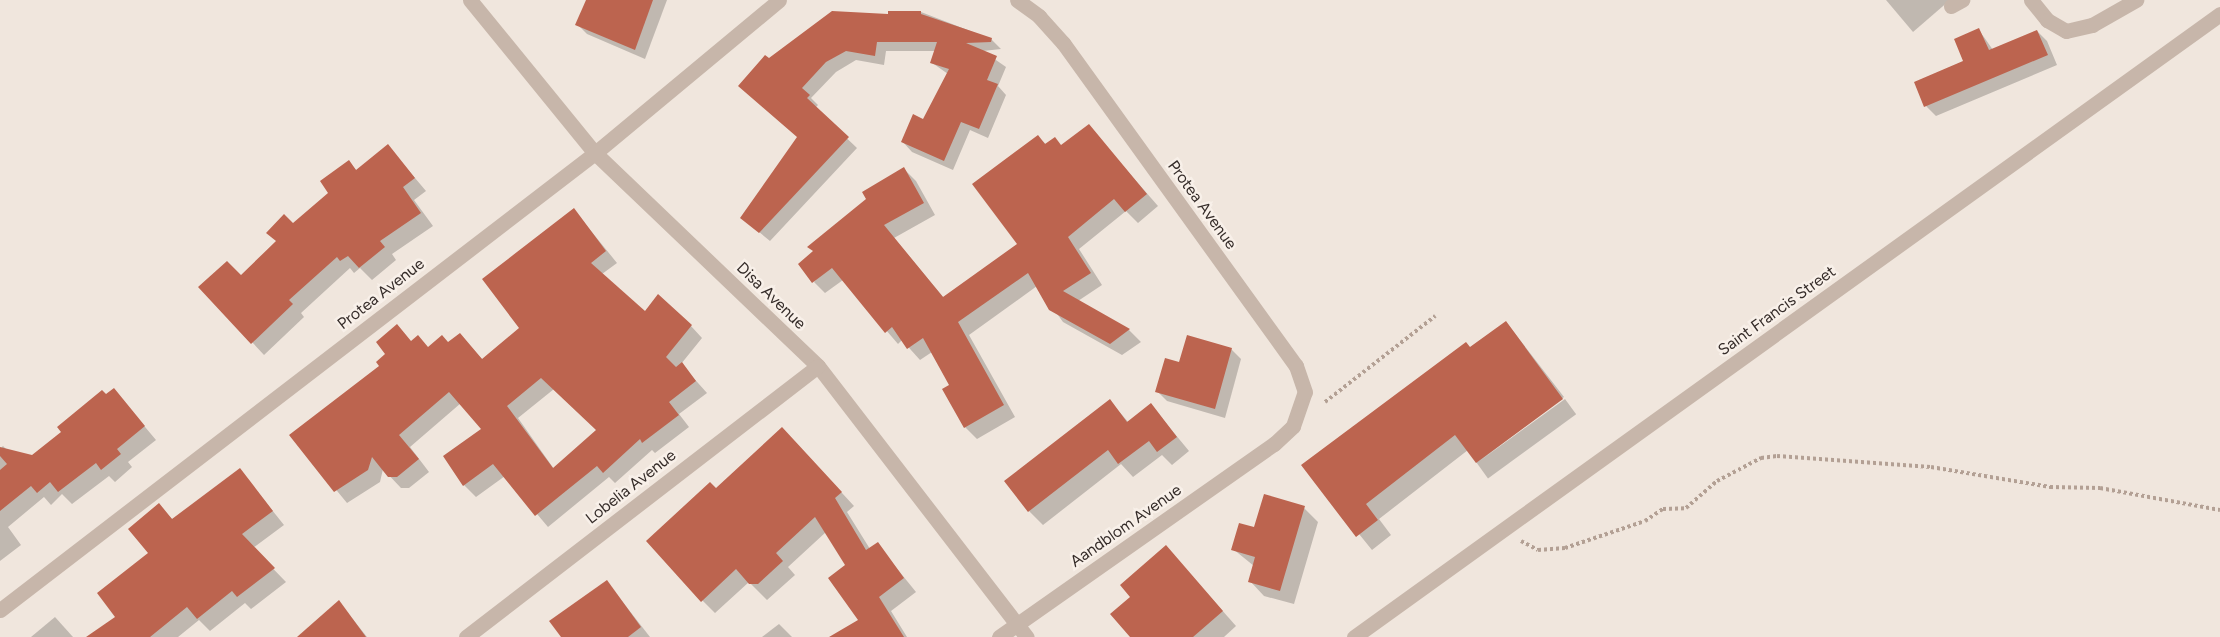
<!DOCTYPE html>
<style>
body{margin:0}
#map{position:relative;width:2220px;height:637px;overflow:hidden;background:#f0e6dd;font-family:Figtree,sans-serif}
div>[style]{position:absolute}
.shadow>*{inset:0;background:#0003;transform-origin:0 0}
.building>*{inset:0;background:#bc644f}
.path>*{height:4px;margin-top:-2px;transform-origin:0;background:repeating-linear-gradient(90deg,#b3a094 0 3px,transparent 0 6px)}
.minor>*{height:15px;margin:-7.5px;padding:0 7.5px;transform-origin:7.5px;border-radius:7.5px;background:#c7b6aa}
.tertiary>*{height:15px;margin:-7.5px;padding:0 7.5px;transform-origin:7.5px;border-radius:7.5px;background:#c7b6aa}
span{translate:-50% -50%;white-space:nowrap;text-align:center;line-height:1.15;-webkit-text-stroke:5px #f8f0e9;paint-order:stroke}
.street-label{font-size:16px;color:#352c29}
</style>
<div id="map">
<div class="shadow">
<div style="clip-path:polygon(587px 0,667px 0,645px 59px,587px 34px,577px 24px)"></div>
<div style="clip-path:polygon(1886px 0,1950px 0,1913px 32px)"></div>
<div style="clip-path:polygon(921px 12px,991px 39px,1001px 49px,983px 51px,1006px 67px,998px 86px,1006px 95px,988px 138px,970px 130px,953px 170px,912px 152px,903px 142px,924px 120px,948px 74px,931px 62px,935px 51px,886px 51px,884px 65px,856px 60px,836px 72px,811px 98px,818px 105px,815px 108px,857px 148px,770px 241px,742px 218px,798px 137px,768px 60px,890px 16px)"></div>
<div style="clip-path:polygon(1979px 30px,1993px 50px,2037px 31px,2047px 41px,2057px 65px,1936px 116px,1926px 106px,1916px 83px,1965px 62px)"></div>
<div style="clip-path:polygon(1088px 126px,1158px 206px,1138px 223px,1126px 211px,1079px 249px,1102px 285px,1078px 301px,1129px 330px,1141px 342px,1122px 355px,1063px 322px,1037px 286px,969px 335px,1015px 417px,977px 439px,965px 427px,951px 386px,932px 352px,920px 360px,902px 340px,898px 344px,843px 280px,825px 293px,814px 282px,904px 169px,916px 181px,935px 215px,894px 238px,944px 298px,1019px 244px,1038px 137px,1047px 145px,1062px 146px)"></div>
<div style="clip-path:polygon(388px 146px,426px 191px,414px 200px,433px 226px,392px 254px,396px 260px,372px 280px,360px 268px,354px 273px,350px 268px,301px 313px,304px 317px,264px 355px,252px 342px,241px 277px,331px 193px,349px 162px,357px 171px)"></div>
<div style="clip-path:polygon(evenodd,574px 210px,617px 263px,602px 274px,645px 313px,691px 326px,702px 338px,681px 364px,707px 393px,679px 414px,689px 427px,655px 453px,652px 450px,615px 483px,609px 477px,548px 527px,505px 476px,476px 497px,464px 485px,445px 457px,483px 429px,461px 403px,410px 447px,429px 472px,409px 488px,401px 488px,383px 469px,380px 482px,347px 503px,291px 435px,412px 342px,429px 349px,449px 344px,460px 335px,483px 360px,521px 328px,574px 210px,554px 389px,598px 430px,554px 469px,518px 418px,554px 389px)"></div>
<div style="clip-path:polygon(1506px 322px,1564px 397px,1477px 463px,1468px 450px,1379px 519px,1391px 535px,1372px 550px,1303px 465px)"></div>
<div style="clip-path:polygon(1231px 349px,1241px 359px,1225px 418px,1167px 401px,1157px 391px,1180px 364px)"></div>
<div style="clip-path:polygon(114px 390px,156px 440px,128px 462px,132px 467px,115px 482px,109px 476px,72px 504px,62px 494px,51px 505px,44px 497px,8px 527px,21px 545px,0 561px,0 449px,3px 446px,11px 454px,33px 456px)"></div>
<div style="left:1565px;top:399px;width:19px;height:109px;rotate:54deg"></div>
<div style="clip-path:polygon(1110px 401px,1129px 423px,1151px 405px,1189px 451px,1172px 465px,1162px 455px,1133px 477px,1121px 464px,1043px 525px,1029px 511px)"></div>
<div style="clip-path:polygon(795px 442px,854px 506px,847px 512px,870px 549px,877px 544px,916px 592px,891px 611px,907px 637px,839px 637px,860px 620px,847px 566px,826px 532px,788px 567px,795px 575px,767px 600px,749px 582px,715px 613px,702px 600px,717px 490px)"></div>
<div style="clip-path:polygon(240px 470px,284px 525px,253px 548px,286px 582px,251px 609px,245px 603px,210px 631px,199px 620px,178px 637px,89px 637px,117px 617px,150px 553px,159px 505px,173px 520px)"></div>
<div style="clip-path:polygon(1304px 508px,1318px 522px,1294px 604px,1264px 596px,1250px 581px,1254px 566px,1233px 549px,1255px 529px)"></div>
<div style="clip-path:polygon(1166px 547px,1236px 626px,1224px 637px,1132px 637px,1132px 597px)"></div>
<div style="clip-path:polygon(607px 582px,650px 637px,563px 637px)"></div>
<div style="clip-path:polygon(339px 602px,367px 637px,299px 637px)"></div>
<div style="clip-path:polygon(55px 617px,73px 637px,31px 637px)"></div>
<div style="clip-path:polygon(779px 624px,792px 637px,762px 637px)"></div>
</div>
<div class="building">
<div style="clip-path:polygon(586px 0,653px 0,635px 50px,575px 25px)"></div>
<div style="clip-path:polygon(832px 11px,888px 14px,888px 11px,921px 11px,921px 14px,992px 38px,991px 42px,966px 43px,997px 56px,987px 80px,998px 84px,979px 129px,961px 122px,944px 161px,901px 142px,913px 114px,923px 119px,949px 69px,930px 63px,937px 42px,877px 42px,875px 56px,846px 51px,826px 62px,802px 88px,810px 95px,807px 98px,849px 137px,759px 233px,740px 218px,797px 137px,738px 86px,765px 55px,769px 58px)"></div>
<div style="clip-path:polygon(1979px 28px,1989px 50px,2037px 30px,2048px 55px,1924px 107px,1914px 82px,1963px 61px,1954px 39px)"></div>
<div style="clip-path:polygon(1089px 124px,1147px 194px,1125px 212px,1114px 199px,1068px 237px,1091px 273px,1063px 291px,1130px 329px,1110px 344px,1049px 310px,1028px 273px,958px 322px,1004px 405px,964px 428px,942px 389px,949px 385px,923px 338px,907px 349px,892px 327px,885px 333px,832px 268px,812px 283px,798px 264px,813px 251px,807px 247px,866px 199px,862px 192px,904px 167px,924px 203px,884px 225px,943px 297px,1017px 244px,972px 184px,1038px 135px,1045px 144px,1055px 137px,1061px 145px)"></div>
<div style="clip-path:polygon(388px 144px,415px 178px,403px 187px,421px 213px,380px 241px,385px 247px,359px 268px,348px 256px,340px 261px,337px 257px,289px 300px,293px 304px,251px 344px,198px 287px,227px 261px,241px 275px,276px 241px,266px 233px,284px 214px,293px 223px,328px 193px,320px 181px,349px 160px,356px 170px)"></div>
<div style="clip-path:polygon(evenodd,574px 208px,606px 251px,591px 263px,645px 311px,658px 294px,692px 325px,666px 357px,676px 367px,682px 362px,696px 381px,669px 402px,679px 415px,642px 443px,640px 439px,603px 473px,597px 466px,535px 516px,493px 464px,463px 486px,443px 456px,481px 429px,449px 392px,399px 435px,419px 459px,397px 477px,388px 477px,372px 457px,368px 470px,334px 492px,289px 435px,379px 366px,376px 362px,385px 354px,376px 342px,397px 324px,411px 341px,418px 335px,428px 347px,442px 335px,448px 342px,460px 333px,482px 359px,519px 328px,482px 279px,574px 208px,541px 378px,596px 430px,553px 468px,507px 406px,541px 378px)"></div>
<div style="clip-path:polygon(1506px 321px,1563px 399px,1476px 463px,1455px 435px,1366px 504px,1378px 520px,1356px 537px,1301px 465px,1466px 342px,1470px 347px)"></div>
<div style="clip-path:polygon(1187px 335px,1232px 348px,1215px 409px,1155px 392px,1165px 358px,1179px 362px)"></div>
<div style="clip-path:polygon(114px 388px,145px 426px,117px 449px,121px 454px,101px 470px,96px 463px,58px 492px,50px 482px,37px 493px,31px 486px,0 511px,0 470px,7px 464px,0 456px,0 447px,32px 455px,61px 432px,57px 427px,102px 390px,106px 394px)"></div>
<div style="clip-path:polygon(1110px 399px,1127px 422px,1151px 403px,1177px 437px,1157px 452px,1149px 441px,1118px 464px,1108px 450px,1028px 512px,1004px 481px)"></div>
<div style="clip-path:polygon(782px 427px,842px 492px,835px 498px,866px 550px,878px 542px,904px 578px,879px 597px,904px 637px,829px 637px,858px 620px,828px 578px,845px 565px,815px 517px,776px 553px,783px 561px,758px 584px,749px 584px,736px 569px,701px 602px,646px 541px,710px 482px,716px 488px)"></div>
<div style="clip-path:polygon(240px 468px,273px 511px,242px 534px,275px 568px,237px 597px,232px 591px,197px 619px,187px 607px,150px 637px,86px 637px,115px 617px,97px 593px,148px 553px,128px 529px,159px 503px,172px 519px)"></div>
<div style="clip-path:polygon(1264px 494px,1305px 506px,1280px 591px,1248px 582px,1255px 557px,1231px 550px,1239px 523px,1254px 527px)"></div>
<div style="clip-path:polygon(1166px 545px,1223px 611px,1193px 637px,1130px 637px,1110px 614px,1130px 597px,1120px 585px)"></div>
<div style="clip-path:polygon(607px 580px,641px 627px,628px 637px,561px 637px,549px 621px)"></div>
<div style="clip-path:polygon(339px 600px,366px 637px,297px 637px)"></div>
</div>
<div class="path">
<div style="left:1325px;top:402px;width:140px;rotate:-38deg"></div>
<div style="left:1521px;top:541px;width:19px;rotate:28deg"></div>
<div style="left:1538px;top:550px;width:27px;rotate:-4deg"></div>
<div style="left:1565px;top:548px;width:84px;rotate:-18.6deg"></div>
<div style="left:1645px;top:521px;width:22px;rotate:-34deg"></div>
<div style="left:1663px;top:509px;width:23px;rotate:-2deg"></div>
<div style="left:1686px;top:508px;width:41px;rotate:-41.1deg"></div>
<div style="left:1717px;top:481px;width:50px;rotate:-27.6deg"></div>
<div style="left:1761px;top:458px;width:16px;rotate:-7deg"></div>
<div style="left:1777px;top:456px;width:154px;rotate:4.1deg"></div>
<div style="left:1931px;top:467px;width:121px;rotate:9.5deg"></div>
<div style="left:2050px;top:487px;width:50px;rotate:1.1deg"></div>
<div style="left:2100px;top:488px;width:122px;rotate:10.4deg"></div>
</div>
<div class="minor">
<div style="left:470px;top:0;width:198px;rotate:50.8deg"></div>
<div style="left:595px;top:153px;width:308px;rotate:43.7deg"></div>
<div style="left:818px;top:366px;width:342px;rotate:52.4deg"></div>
<div style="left:2031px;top:0;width:26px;rotate:51deg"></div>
<div style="left:2047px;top:20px;width:22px;rotate:30deg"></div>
<div style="left:2066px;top:31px;width:27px;rotate:-13deg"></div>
<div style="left:2092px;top:25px;width:51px;rotate:-29.6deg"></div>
<div style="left:1951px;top:6px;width:13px;rotate:-29deg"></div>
<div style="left:0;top:610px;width:750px;rotate:-37.53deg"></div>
<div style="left:595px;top:153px;width:239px;rotate:-39.7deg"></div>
<div style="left:466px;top:637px;width:444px;rotate:-37.6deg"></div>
<div style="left:999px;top:637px;width:336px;rotate:-35.1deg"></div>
<div style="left:1274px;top:444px;width:26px;rotate:-43deg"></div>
<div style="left:1293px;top:426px;width:36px;rotate:-71deg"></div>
<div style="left:1305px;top:392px;width:28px;rotate:-109deg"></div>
<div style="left:1296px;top:366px;width:398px;rotate:-125.8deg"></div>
<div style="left:1063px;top:43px;width:36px;rotate:-132deg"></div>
<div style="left:1039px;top:16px;width:27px;rotate:-144deg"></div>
</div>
<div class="tertiary">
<div style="left:1354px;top:637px;width:1067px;rotate:-35.73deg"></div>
</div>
<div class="street-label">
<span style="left:1202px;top:205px;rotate:54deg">Protea Avenue</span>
<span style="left:381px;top:294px;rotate:-38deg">Protea Avenue</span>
<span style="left:771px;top:296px;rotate:44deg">Disa Avenue</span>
<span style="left:1777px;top:311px;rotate:-36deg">Saint Francis Street</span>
<span style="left:631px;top:487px;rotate:-38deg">Lobelia Avenue</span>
<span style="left:1126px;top:526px;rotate:-35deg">Aandblom Avenue</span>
</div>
</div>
